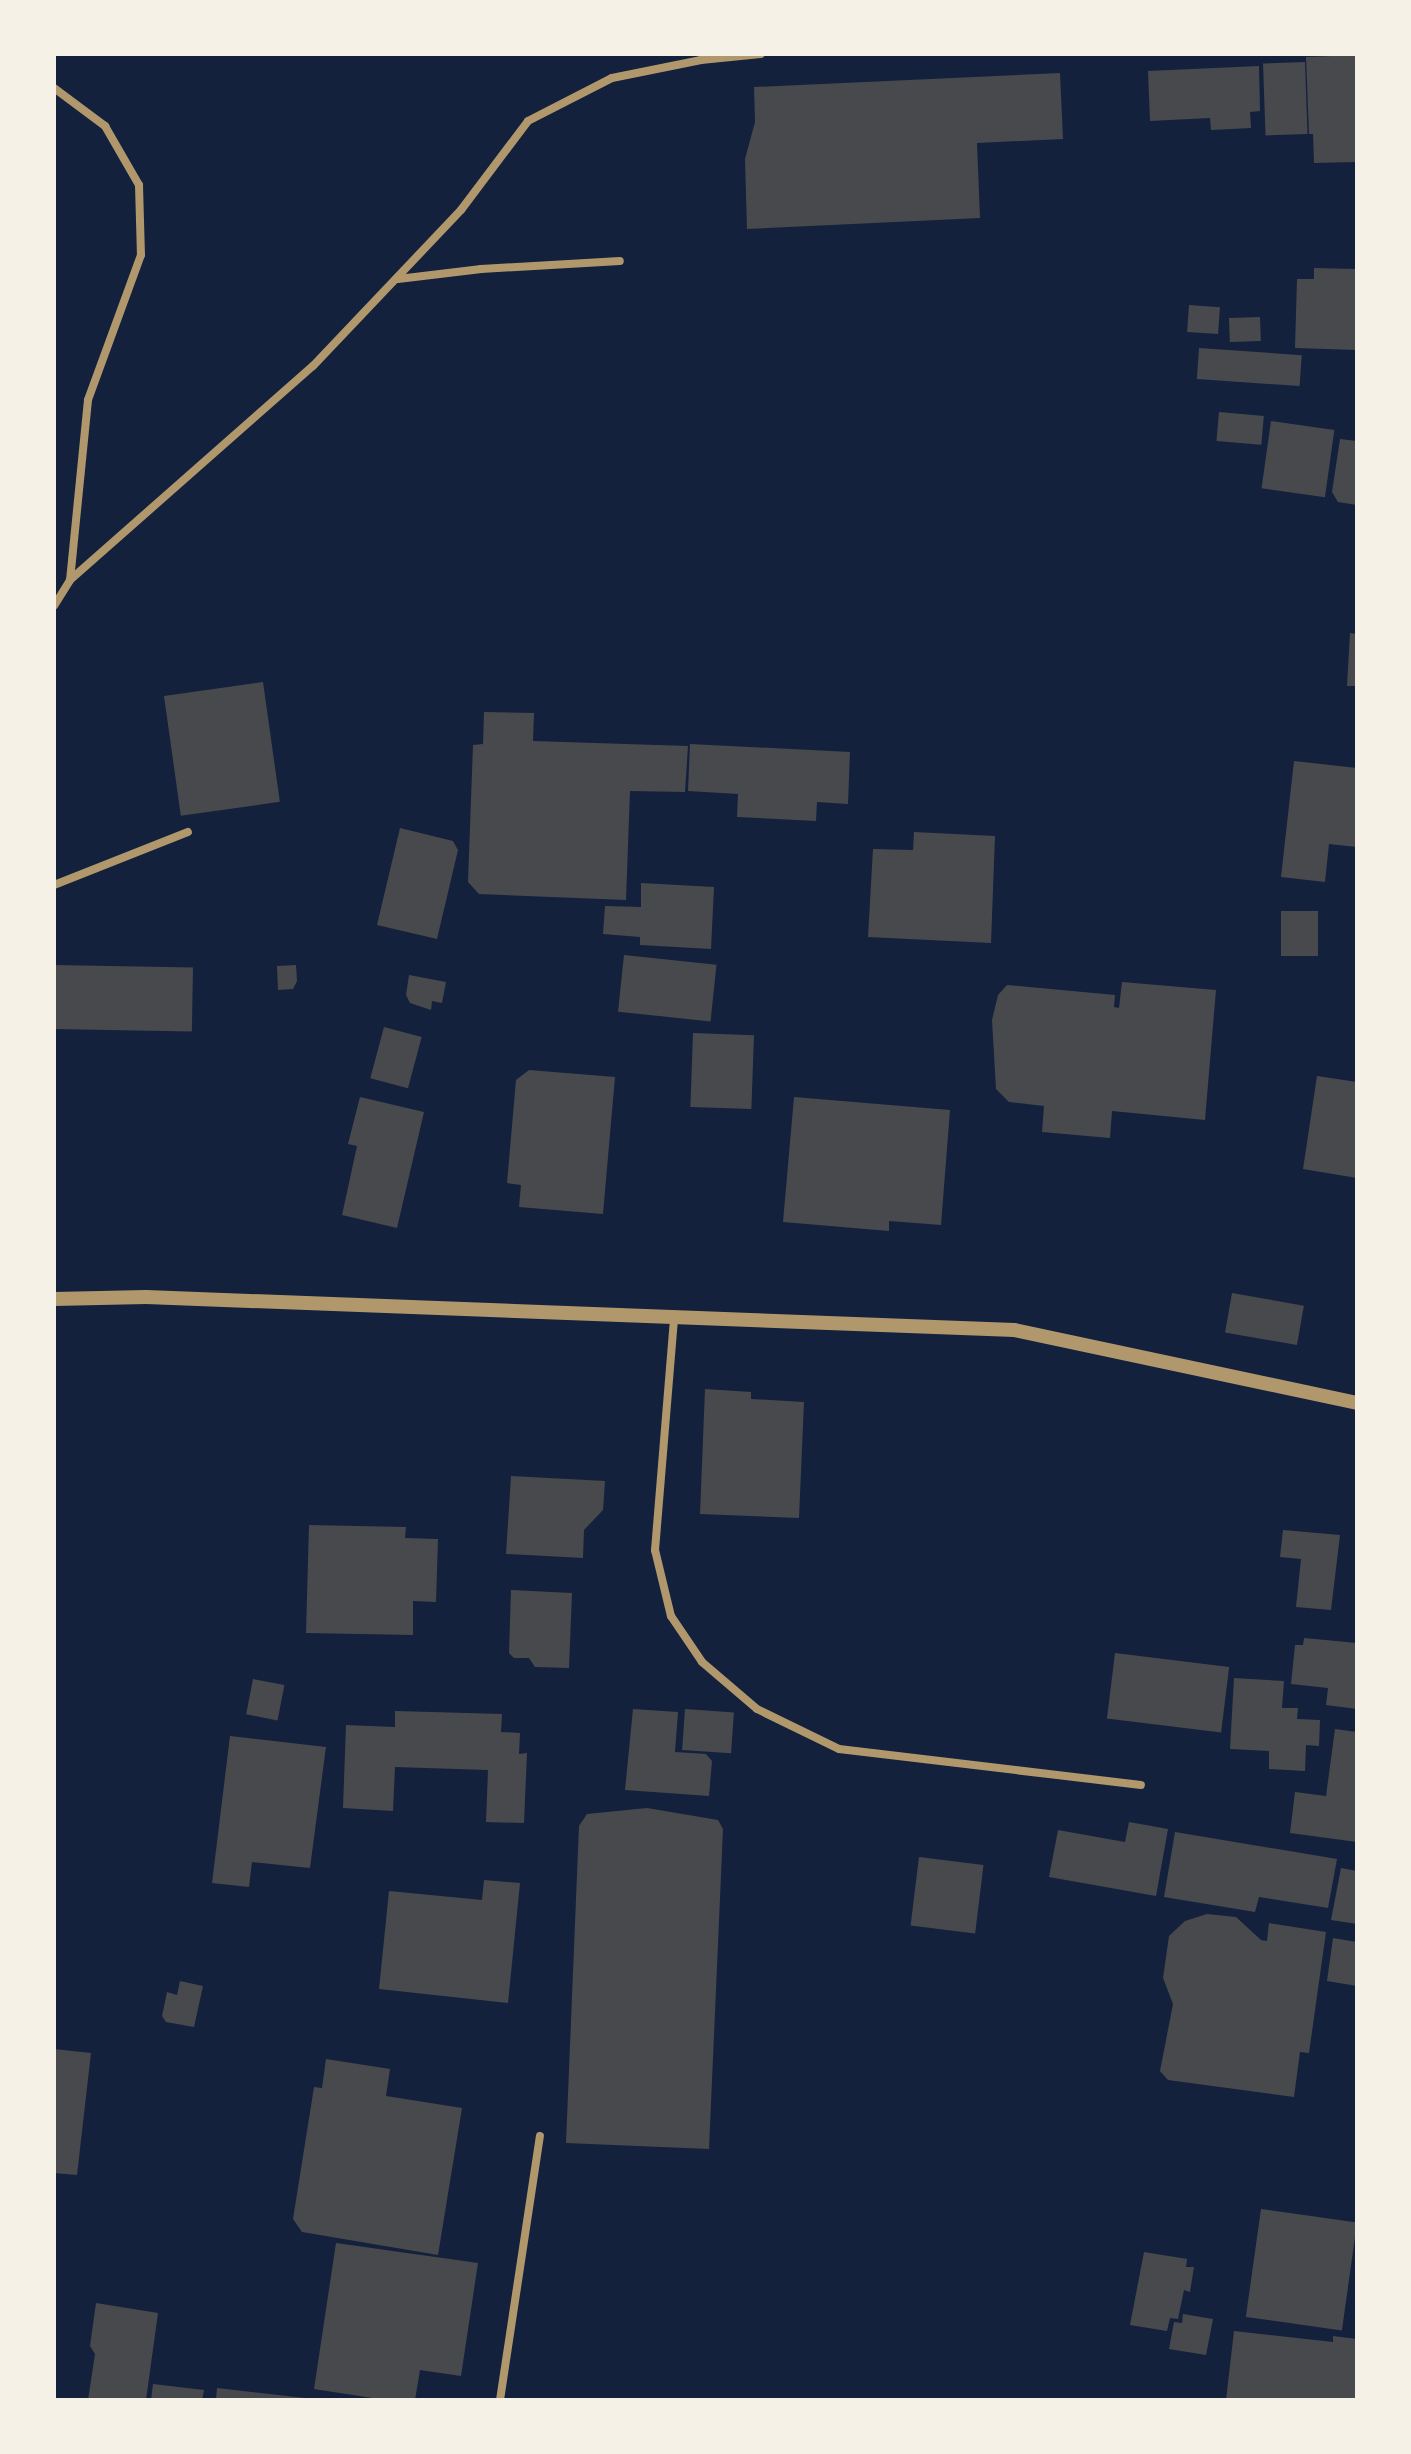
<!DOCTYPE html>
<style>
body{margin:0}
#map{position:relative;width:1411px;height:2454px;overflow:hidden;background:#14213d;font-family:"DM Sans",sans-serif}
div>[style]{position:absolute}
.building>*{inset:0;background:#48494c;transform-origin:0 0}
.minor>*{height:8px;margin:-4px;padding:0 4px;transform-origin:4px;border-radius:4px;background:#b1986c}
.tertiary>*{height:14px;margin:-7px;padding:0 7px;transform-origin:7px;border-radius:7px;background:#b1986c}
span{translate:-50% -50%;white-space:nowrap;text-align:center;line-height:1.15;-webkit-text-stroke:6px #f6f1e7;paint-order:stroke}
.frame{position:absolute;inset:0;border:56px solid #f6f1e7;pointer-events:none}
</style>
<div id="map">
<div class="building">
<div style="clip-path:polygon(1357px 55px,1357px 162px,1314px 163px,1313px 134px,1309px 134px,1306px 57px)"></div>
<div style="left:1305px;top:62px;width:72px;height:42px;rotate:88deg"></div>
<div style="clip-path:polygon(1259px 66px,1260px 111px,1250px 112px,1251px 128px,1211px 130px,1210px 118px,1150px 121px,1148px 71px)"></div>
<div style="clip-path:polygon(1060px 73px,1063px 139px,977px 143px,980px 218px,747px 229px,745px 159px,755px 122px,754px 87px)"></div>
<div style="clip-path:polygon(1314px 268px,1357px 269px,1357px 350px,1295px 348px,1297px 279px,1314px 279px)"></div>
<div style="left:1189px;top:305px;width:31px;height:27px;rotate:4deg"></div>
<div style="left:1260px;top:317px;width:24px;height:31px;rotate:88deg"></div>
<div style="left:1199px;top:348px;width:103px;height:31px;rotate:4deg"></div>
<div style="left:1219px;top:412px;width:45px;height:29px;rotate:5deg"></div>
<div style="left:1271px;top:421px;width:64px;height:68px;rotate:8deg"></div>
<div style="clip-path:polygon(1340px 439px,1357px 441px,1357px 505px,1338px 502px,1332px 492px)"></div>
<div style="clip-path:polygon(1350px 633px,1357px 634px,1357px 686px,1347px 686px)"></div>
<div style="left:263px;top:682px;width:121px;height:100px;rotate:82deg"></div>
<div style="clip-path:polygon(484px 712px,534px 713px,533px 741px,688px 746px,685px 792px,630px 791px,626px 900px,479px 894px,468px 882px,473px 745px,483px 744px)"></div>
<div style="clip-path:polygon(690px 744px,850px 752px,848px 804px,817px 802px,816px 821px,737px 817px,738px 794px,688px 791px)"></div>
<div style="clip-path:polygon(1294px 761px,1357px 768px,1357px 847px,1329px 844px,1325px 882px,1281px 877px)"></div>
<div style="clip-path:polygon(400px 828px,453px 841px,458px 850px,437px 939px,377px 925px)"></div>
<div style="clip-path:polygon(914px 832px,995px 836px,991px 943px,868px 937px,873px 849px,913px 850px)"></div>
<div style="clip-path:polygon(641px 883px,714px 887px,711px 949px,640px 945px,640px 937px,603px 934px,605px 906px,641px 907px)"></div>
<div style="left:1281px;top:911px;width:37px;height:45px"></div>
<div style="left:624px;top:955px;width:93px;height:57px;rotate:6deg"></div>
<div style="left:54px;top:965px;width:139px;height:64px;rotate:1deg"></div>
<div style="clip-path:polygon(296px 965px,297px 981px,293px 989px,278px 990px,277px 966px)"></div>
<div style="clip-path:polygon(409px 975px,446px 982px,442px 1003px,432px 1001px,431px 1010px,410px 1003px,406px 995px)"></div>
<div style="clip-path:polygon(1122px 982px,1216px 990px,1205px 1120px,1112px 1111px,1110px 1138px,1042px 1132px,1044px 1106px,1009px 1102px,996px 1089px,992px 1020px,998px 995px,1007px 985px,1115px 995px,1114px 1007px,1119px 1008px)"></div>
<div style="left:384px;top:1027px;width:39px;height:53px;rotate:15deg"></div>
<div style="left:693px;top:1033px;width:61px;height:74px;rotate:2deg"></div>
<div style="clip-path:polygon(529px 1070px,615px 1077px,603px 1214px,519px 1207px,521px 1185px,507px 1183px,516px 1080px)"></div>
<div style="clip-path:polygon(1317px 1076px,1357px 1082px,1357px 1178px,1303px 1169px)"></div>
<div style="clip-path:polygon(360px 1097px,424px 1112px,397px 1228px,342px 1215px,357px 1146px,348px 1144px)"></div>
<div style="clip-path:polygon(794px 1097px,950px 1110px,941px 1225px,889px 1221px,889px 1231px,783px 1222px)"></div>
<div style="left:1232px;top:1293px;width:73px;height:40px;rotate:10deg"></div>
<div style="clip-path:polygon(705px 1389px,751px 1392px,751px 1399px,804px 1402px,799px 1518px,700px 1514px)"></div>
<div style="clip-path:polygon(511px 1476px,605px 1481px,603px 1510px,584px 1530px,583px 1558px,506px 1554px)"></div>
<div style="clip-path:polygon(309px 1525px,406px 1527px,405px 1538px,438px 1539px,436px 1602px,413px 1601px,413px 1635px,306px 1633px)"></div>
<div style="clip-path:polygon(1283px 1530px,1340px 1535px,1331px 1610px,1296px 1607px,1301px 1559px,1280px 1557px)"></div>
<div style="clip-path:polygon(511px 1590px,572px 1593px,569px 1668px,535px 1667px,529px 1658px,514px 1658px,509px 1653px)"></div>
<div style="clip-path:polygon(1304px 1638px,1357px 1643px,1357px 1709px,1326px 1705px,1328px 1688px,1291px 1684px,1295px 1645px,1303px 1645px)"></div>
<div style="left:1115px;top:1653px;width:115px;height:66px;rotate:7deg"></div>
<div style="clip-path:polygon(1234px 1678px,1284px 1681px,1282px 1708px,1298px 1708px,1297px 1719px,1320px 1720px,1319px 1746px,1306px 1745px,1305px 1771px,1269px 1769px,1269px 1751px,1230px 1749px)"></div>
<div style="left:253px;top:1679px;width:32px;height:36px;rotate:11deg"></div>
<div style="clip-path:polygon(633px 1709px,678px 1712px,675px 1752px,706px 1754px,712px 1761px,709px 1796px,625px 1790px)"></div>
<div style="left:685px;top:1709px;width:49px;height:41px;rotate:4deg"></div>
<div style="clip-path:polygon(395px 1711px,502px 1714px,501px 1732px,520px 1733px,519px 1754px,527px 1753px,524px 1823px,486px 1822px,488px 1770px,395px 1767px,393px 1811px,343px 1808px,346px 1725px,395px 1727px)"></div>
<div style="clip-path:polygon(1335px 1729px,1357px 1732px,1357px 1842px,1290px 1833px,1295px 1792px,1326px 1796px)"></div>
<div style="clip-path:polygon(230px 1736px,326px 1747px,310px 1868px,252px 1862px,249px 1887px,212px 1883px)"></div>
<div style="clip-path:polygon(647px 1808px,718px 1820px,723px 1829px,709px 2149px,566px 2143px,579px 1826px,587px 1814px)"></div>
<div style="clip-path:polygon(1129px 1822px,1168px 1829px,1156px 1896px,1049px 1877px,1058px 1830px,1125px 1842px)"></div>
<div style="clip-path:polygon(1175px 1832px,1337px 1859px,1328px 1908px,1259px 1897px,1255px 1912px,1164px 1897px)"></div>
<div style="left:919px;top:1857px;width:65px;height:69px;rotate:7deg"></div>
<div style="clip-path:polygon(1341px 1868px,1357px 1871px,1357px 1924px,1331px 1920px)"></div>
<div style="clip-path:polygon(484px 1880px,520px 1883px,508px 2003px,379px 1989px,389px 1891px,482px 1900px)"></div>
<div style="clip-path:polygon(1207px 1914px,1236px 1917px,1261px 1940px,1267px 1941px,1269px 1923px,1326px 1932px,1309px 2053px,1300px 2052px,1294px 2097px,1168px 2080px,1160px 2071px,1173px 2004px,1163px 1978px,1169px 1936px,1185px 1921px)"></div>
<div style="clip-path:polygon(1333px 1938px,1357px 1942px,1357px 1986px,1327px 1981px)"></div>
<div style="clip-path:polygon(180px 1981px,203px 1986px,194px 2027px,166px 2022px,162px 2016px,167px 1992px,177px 1995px)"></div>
<div style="clip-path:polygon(54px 2049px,91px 2053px,77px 2175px,54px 2173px)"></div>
<div style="clip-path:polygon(326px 2059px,390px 2069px,386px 2096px,462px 2108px,438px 2255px,302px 2232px,293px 2219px,314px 2087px,322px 2088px)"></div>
<div style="left:1261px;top:2209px;width:97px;height:109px;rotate:8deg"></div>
<div style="clip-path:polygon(336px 2243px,478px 2263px,461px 2376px,420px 2370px,415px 2400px,385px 2400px,314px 2389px)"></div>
<div style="clip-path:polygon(1144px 2252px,1187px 2259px,1186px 2267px,1194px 2267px,1190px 2292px,1184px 2290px,1178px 2319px,1170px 2318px,1167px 2331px,1130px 2325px)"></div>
<div style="clip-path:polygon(96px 2303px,158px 2313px,146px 2400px,88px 2400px,95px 2354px,90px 2346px)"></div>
<div style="clip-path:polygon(1183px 2314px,1213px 2319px,1206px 2355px,1169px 2349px,1174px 2322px,1182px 2323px)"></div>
<div style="clip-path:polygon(1234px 2331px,1333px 2342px,1333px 2336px,1357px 2339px,1357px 2400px,1226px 2400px)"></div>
<div style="clip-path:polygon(153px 2384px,204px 2390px,202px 2400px,151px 2400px)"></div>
<div style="clip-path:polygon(217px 2388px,305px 2398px,305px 2400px,216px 2400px)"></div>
</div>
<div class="minor">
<div style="left:54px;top:88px;width:64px;rotate:36.7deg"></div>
<div style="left:105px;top:126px;width:68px;rotate:60deg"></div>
<div style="left:139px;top:185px;width:70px;rotate:88.4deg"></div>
<div style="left:141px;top:255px;width:154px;rotate:110.1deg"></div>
<div style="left:88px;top:400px;width:180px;rotate:95.7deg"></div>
<div style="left:398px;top:279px;width:84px;rotate:-6.9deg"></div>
<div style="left:481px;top:269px;width:139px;rotate:-3.3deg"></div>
<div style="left:54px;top:606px;width:31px;rotate:-58deg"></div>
<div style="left:70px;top:580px;width:324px;rotate:-41.4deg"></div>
<div style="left:313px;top:366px;width:215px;rotate:-46.5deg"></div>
<div style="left:461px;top:210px;width:111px;rotate:-53deg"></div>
<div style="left:528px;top:121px;width:94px;rotate:-27.1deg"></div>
<div style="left:612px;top:78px;width:91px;rotate:-11.4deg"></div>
<div style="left:701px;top:60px;width:60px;rotate:-5.7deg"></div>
<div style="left:54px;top:885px;width:144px;rotate:-21.6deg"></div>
<div style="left:674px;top:1319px;width:232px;rotate:94.7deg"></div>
<div style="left:655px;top:1550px;width:68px;rotate:76.4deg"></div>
<div style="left:671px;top:1616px;width:55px;rotate:56deg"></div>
<div style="left:702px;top:1662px;width:72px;rotate:40.5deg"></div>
<div style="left:757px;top:1709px;width:91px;rotate:26deg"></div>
<div style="left:839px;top:1749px;width:304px;rotate:6.8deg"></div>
<div style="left:500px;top:2400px;width:267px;rotate:-81.4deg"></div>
</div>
<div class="tertiary">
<div style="left:54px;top:1299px;width:92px;rotate:-1.2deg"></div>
<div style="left:146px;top:1297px;width:869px;rotate:2.18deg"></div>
<div style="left:1014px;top:1330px;width:351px;rotate:12deg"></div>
</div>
<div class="frame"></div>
</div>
